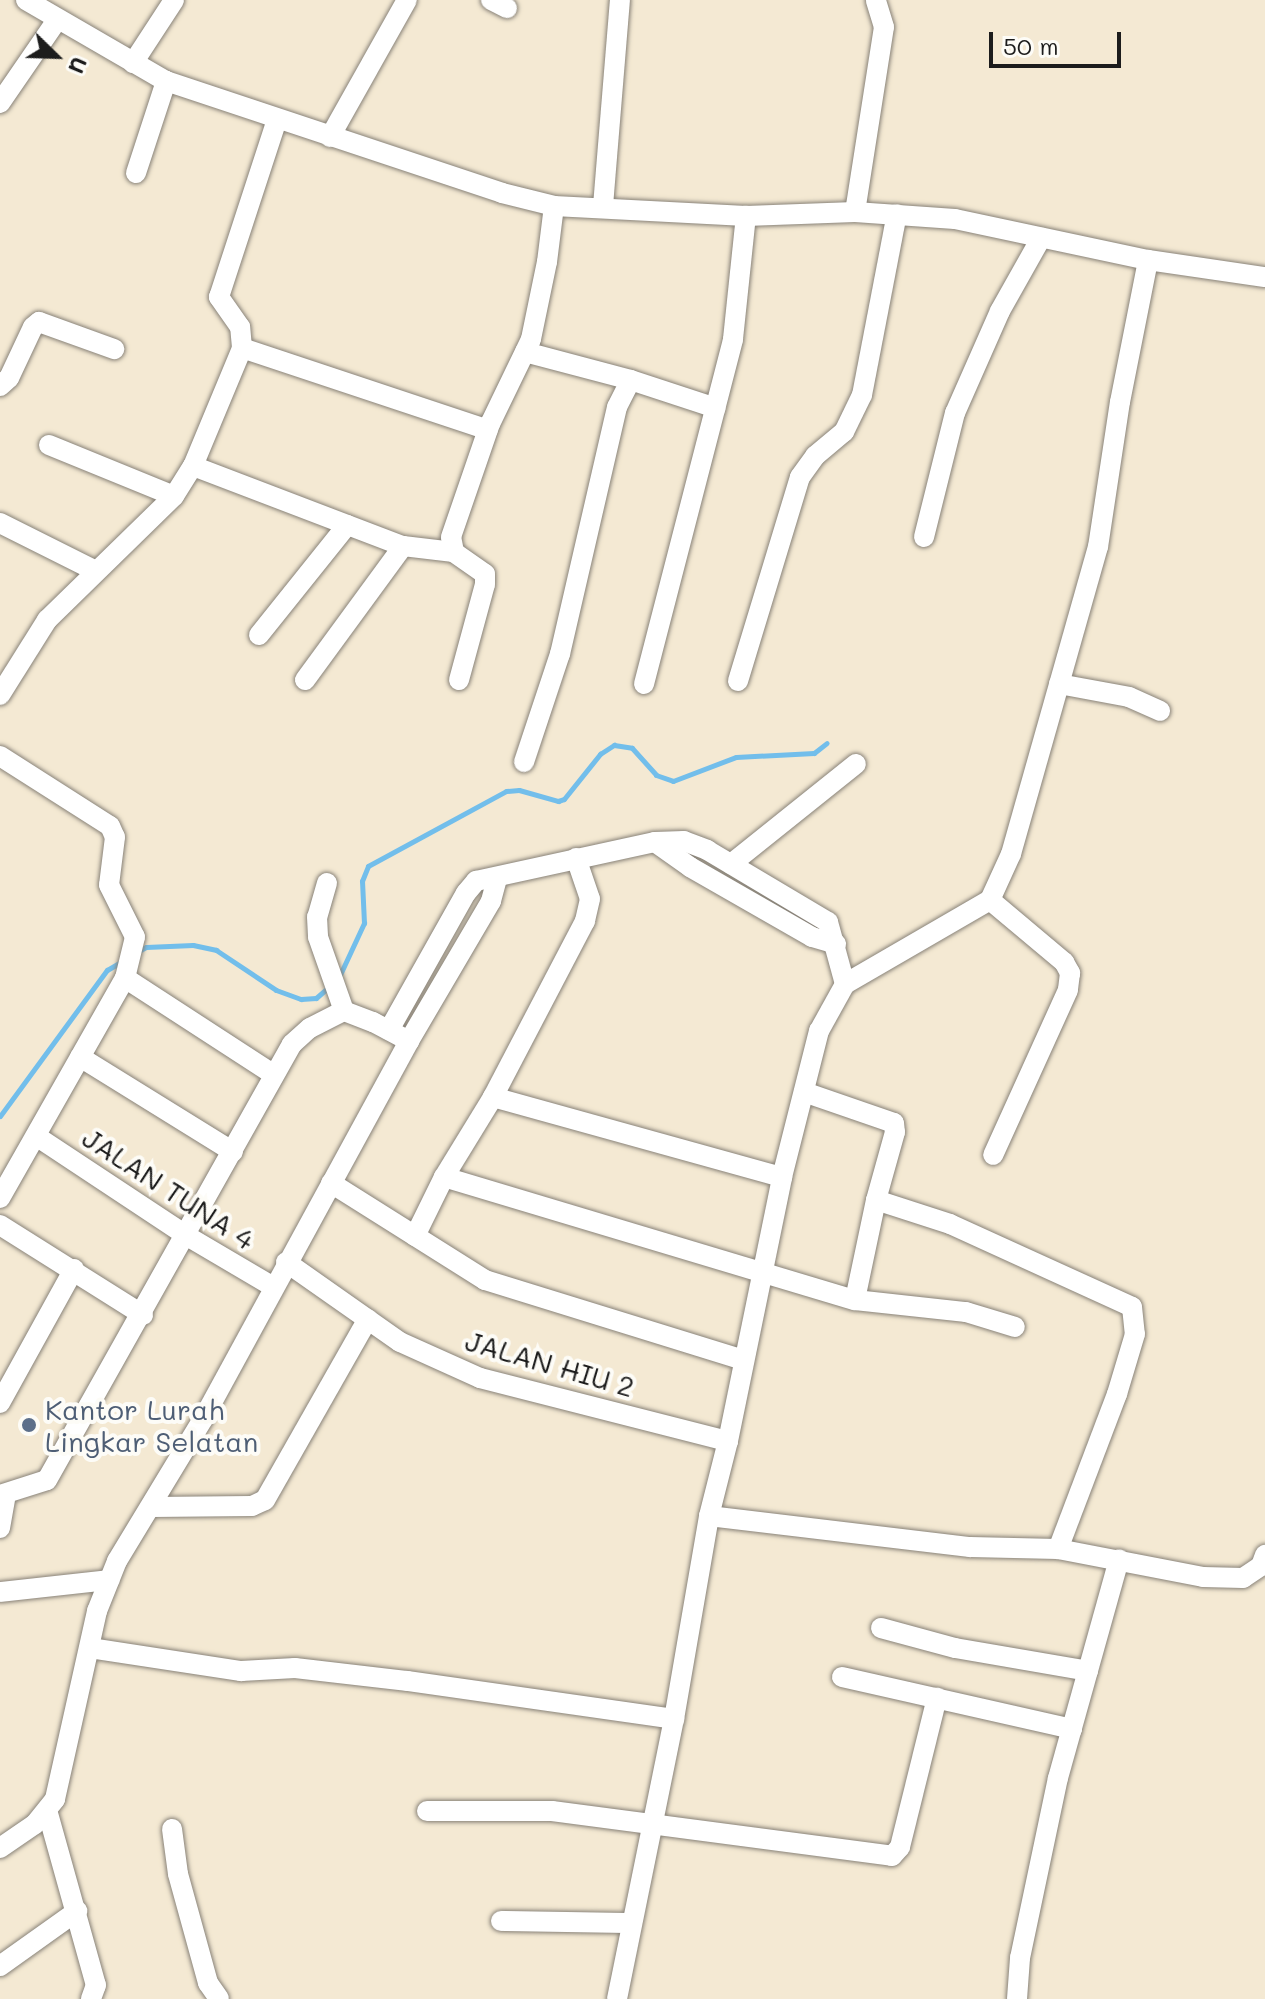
<!DOCTYPE html>
<style>
body{margin:0}
#map{position:relative;width:1265px;height:1999px;overflow:hidden;background:#f4e9d3;font-family:Mali,sans-serif}
div>[style]{position:absolute}
.stream>*{height:5px;margin:-2.5px;padding:0 2.5px;transform-origin:2.5px;border-radius:2.5px;background:#72beeb}
.roads{filter:drop-shadow(0 0 2px #888278) drop-shadow(0 0 2px #888278)}
.minor>*{height:20px;margin:-10px;padding:0 10px;transform-origin:10px;border-radius:10px;background:#fff}
.dots>*{width:22px;height:22px;translate:-50% -50%;box-sizing:border-box;border:4px solid #fdfcf7;border-radius:50%}
span{translate:-50% -50%;white-space:nowrap;text-align:center;line-height:1.15;-webkit-text-stroke:8px #fdfcf7;paint-order:stroke}
.street-label{font-size:28px;color:#1c1c1c}
.service-label{font-size:28px;color:#4e5e75}
.left{translate:0 -50%;text-align:left}
.north{position:absolute;left:16px;top:16px;width:80px;height:80px;-webkit-text-stroke:6px #fdfcf7;paint-order:stroke;rotate:113deg;font-size:22px;font-weight:700;line-height:32px;text-align:center;color:#1c1c1c}
.north::after{content:'';display:block;margin:auto;width:28px;height:36px;background:#1c1c1c;clip-path:polygon(50% 0,100% 100%,50% 72%,0 100%)}
.scale{position:absolute;left:989px;top:32px;width:132px;height:36px;box-sizing:border-box;border:4px solid #1c1c1c;border-top:0;padding-left:10px;font-size:24px;line-height:28px;white-space:nowrap;color:#1c1c1c;-webkit-text-stroke:6px #fdfcf7;paint-order:stroke}
</style>
<div id="map">
<div class="stream">
<div style="left:137px;top:952px;width:10px;rotate:-29deg"></div>
<div style="left:146px;top:947px;width:47px;rotate:-2.4deg"></div>
<div style="left:193px;top:945px;width:24px;rotate:12deg"></div>
<div style="left:216px;top:950px;width:72px;rotate:33.7deg"></div>
<div style="left:276px;top:990px;width:27px;rotate:20deg"></div>
<div style="left:301px;top:999px;width:15px;rotate:-4deg"></div>
<div style="left:316px;top:998px;width:18px;rotate:-41deg"></div>
<div style="left:338px;top:979px;width:62px;rotate:-65.1deg"></div>
<div style="left:364px;top:923px;width:42px;rotate:-92.7deg"></div>
<div style="left:362px;top:881px;width:16px;rotate:-68deg"></div>
<div style="left:368px;top:866px;width:157px;rotate:-28.5deg"></div>
<div style="left:506px;top:791px;width:13px;rotate:-4deg"></div>
<div style="left:519px;top:790px;width:41px;rotate:15.8deg"></div>
<div style="left:558px;top:801px;width:6px;rotate:-18deg"></div>
<div style="left:564px;top:799px;width:58px;rotate:-51.3deg"></div>
<div style="left:600px;top:754px;width:17px;rotate:-33deg"></div>
<div style="left:614px;top:745px;width:18px;rotate:9deg"></div>
<div style="left:632px;top:748px;width:36px;rotate:48deg"></div>
<div style="left:656px;top:775px;width:18px;rotate:19deg"></div>
<div style="left:673px;top:781px;width:67px;rotate:-20.9deg"></div>
<div style="left:736px;top:757px;width:78px;rotate:-2.9deg"></div>
<div style="left:814px;top:753px;width:16px;rotate:-38deg"></div>
<div style="left:0;top:1116px;width:181px;rotate:-53.8deg"></div>
<div style="left:107px;top:970px;width:16px;rotate:-30deg"></div>
</div>
<div class="roads">
<div class="minor">
<div style="left:26px;top:0;width:162px;rotate:30.1deg"></div>
<div style="left:166px;top:81px;width:354px;rotate:18.4deg"></div>
<div style="left:502px;top:193px;width:54px;rotate:14deg"></div>
<div style="left:554px;top:206px;width:192px;rotate:3deg"></div>
<div style="left:746px;top:216px;width:109px;rotate:-2.1deg"></div>
<div style="left:855px;top:212px;width:100px;rotate:4deg"></div>
<div style="left:955px;top:219px;width:197px;rotate:12deg"></div>
<div style="left:1148px;top:260px;width:118px;rotate:8.3deg"></div>
<div style="left:491px;top:0;width:18px;rotate:27deg"></div>
<div style="left:133px;top:63px;width:75px;rotate:-56.9deg"></div>
<div style="left:0;top:103px;width:101px;rotate:-55.5deg"></div>
<div style="left:330px;top:137px;width:157px;rotate:-60.7deg"></div>
<div style="left:136px;top:173px;width:97px;rotate:-71.9deg"></div>
<div style="left:603px;top:206px;width:207px;rotate:-85.3deg"></div>
<div style="left:855px;top:212px;width:187px;rotate:-81.1deg"></div>
<div style="left:884px;top:27px;width:28px;rotate:-107deg"></div>
<div style="left:242px;top:348px;width:259px;rotate:18.4deg"></div>
<div style="left:525px;top:352px;width:110px;rotate:14.8deg"></div>
<div style="left:0;top:386px;width:12px;rotate:-42deg"></div>
<div style="left:9px;top:378px;width:56px;rotate:-64.8deg"></div>
<div style="left:33px;top:327px;width:8px;rotate:-40deg"></div>
<div style="left:39px;top:322px;width:80px;rotate:19.8deg"></div>
<div style="left:49px;top:445px;width:135px;rotate:22.2deg"></div>
<div style="left:193px;top:466px;width:225px;rotate:20.9deg"></div>
<div style="left:403px;top:546px;width:51px;rotate:6.7deg"></div>
<div style="left:0;top:523px;width:105px;rotate:26.6deg"></div>
<div style="left:924px;top:537px;width:128px;rotate:-76deg"></div>
<div style="left:955px;top:413px;width:111px;rotate:-66.2deg"></div>
<div style="left:1000px;top:311px;width:84px;rotate:-60.7deg"></div>
<div style="left:259px;top:635px;width:141px;rotate:-51.3deg"></div>
<div style="left:305px;top:680px;width:166px;rotate:-53.8deg"></div>
<div style="left:459px;top:680px;width:99px;rotate:-74.8deg"></div>
<div style="left:485px;top:584px;width:10px;rotate:-90deg"></div>
<div style="left:485px;top:574px;width:38px;rotate:-145deg"></div>
<div style="left:454px;top:552px;width:15px;rotate:-101deg"></div>
<div style="left:451px;top:537px;width:120px;rotate:-71deg"></div>
<div style="left:490px;top:424px;width:94px;rotate:-64.2deg"></div>
<div style="left:531px;top:339px;width:79px;rotate:-78.3deg"></div>
<div style="left:547px;top:262px;width:56px;rotate:-82.9deg"></div>
<div style="left:738px;top:681px;width:213px;rotate:-73.1deg"></div>
<div style="left:800px;top:477px;width:26px;rotate:-54deg"></div>
<div style="left:815px;top:456px;width:38px;rotate:-40deg"></div>
<div style="left:844px;top:432px;width:41px;rotate:-64.1deg"></div>
<div style="left:862px;top:395px;width:184px;rotate:-79.1deg"></div>
<div style="left:644px;top:684px;width:356px;rotate:-75.5deg"></div>
<div style="left:733px;top:339px;width:124px;rotate:-84deg"></div>
<div style="left:1059px;top:684px;width:71px;rotate:10.5deg"></div>
<div style="left:1129px;top:697px;width:34px;rotate:24deg"></div>
<div style="left:0;top:695px;width:89px;rotate:-57.9deg"></div>
<div style="left:47px;top:620px;width:177px;rotate:-44.3deg"></div>
<div style="left:174px;top:496px;width:36px;rotate:-58deg"></div>
<div style="left:193px;top:466px;width:128px;rotate:-67.4deg"></div>
<div style="left:242px;top:348px;width:21px;rotate:-95deg"></div>
<div style="left:240px;top:327px;width:37px;rotate:-125deg"></div>
<div style="left:219px;top:297px;width:186px;rotate:-71.9deg"></div>
<div style="left:0;top:756px;width:130px;rotate:32.5deg"></div>
<div style="left:110px;top:826px;width:12px;rotate:66deg"></div>
<div style="left:115px;top:837px;width:48px;rotate:97.1deg"></div>
<div style="left:109px;top:885px;width:58px;rotate:63.4deg"></div>
<div style="left:135px;top:937px;width:42px;rotate:103.7deg"></div>
<div style="left:125px;top:978px;width:253px;rotate:119.6deg"></div>
<div style="left:524px;top:762px;width:114px;rotate:-71.6deg"></div>
<div style="left:560px;top:654px;width:253px;rotate:-77deg"></div>
<div style="left:617px;top:407px;width:30px;rotate:-63deg"></div>
<div style="left:631px;top:380px;width:89px;rotate:18.2deg"></div>
<div style="left:655px;top:842px;width:43px;rotate:35.5deg"></div>
<div style="left:690px;top:867px;width:141px;rotate:29.8deg"></div>
<div style="left:812px;top:937px;width:25px;rotate:16deg"></div>
<div style="left:576px;top:858px;width:43px;rotate:71.1deg"></div>
<div style="left:590px;top:899px;width:23px;rotate:103deg"></div>
<div style="left:585px;top:921px;width:199px;rotate:117.6deg"></div>
<div style="left:493px;top:1097px;width:94px;rotate:121.5deg"></div>
<div style="left:444px;top:1177px;width:429px;rotate:16.7deg"></div>
<div style="left:855px;top:1300px;width:112px;rotate:6.2deg"></div>
<div style="left:966px;top:1312px;width:51px;rotate:17deg"></div>
<div style="left:731px;top:864px;width:160px;rotate:-38.7deg"></div>
<div style="left:327px;top:883px;width:35px;rotate:106deg"></div>
<div style="left:317px;top:917px;width:20px;rotate:87deg"></div>
<div style="left:318px;top:937px;width:78px;rotate:70.6deg"></div>
<div style="left:990px;top:900px;width:97px;rotate:40deg"></div>
<div style="left:1064px;top:962px;width:13px;rotate:61deg"></div>
<div style="left:1070px;top:973px;width:17px;rotate:97deg"></div>
<div style="left:1068px;top:990px;width:181px;rotate:114.4deg"></div>
<div style="left:125px;top:978px;width:176px;rotate:33deg"></div>
<div style="left:389px;top:1030px;width:157px;rotate:-60.7deg"></div>
<div style="left:466px;top:893px;width:16px;rotate:-50deg"></div>
<div style="left:476px;top:881px;width:183px;rotate:-12.3deg"></div>
<div style="left:655px;top:842px;width:29px;rotate:-2deg"></div>
<div style="left:684px;top:841px;width:25px;rotate:21deg"></div>
<div style="left:707px;top:850px;width:141px;rotate:30.8deg"></div>
<div style="left:828px;top:922px;width:64px;rotate:74.7deg"></div>
<div style="left:80px;top:1057px;width:180px;rotate:31.8deg"></div>
<div style="left:804px;top:1092px;width:95px;rotate:19deg"></div>
<div style="left:894px;top:1123px;width:9px;rotate:84deg"></div>
<div style="left:895px;top:1132px;width:71px;rotate:105.6deg"></div>
<div style="left:876px;top:1200px;width:102px;rotate:101.9deg"></div>
<div style="left:493px;top:1097px;width:300px;rotate:15.5deg"></div>
<div style="left:36px;top:1136px;width:181px;rotate:33.5deg"></div>
<div style="left:187px;top:1236px;width:99px;rotate:30.5deg"></div>
<div style="left:331px;top:1183px;width:182px;rotate:32.2deg"></div>
<div style="left:485px;top:1280px;width:271px;rotate:17.2deg"></div>
<div style="left:876px;top:1200px;width:78px;rotate:18deg"></div>
<div style="left:950px;top:1224px;width:200px;rotate:24.5deg"></div>
<div style="left:1132px;top:1307px;width:27px;rotate:84deg"></div>
<div style="left:1135px;top:1334px;width:63px;rotate:106.7deg"></div>
<div style="left:1117px;top:1394px;width:166px;rotate:110.8deg"></div>
<div style="left:0;top:1225px;width:169px;rotate:32.2deg"></div>
<div style="left:415px;top:1236px;width:66px;rotate:-63.8deg"></div>
<div style="left:286px;top:1262px;width:139px;rotate:35.1deg"></div>
<div style="left:400px;top:1342px;width:88px;rotate:24.2deg"></div>
<div style="left:480px;top:1378px;width:256px;rotate:14.3deg"></div>
<div style="left:0;top:1403px;width:153px;rotate:-61.1deg"></div>
<div style="left:0;top:1495px;width:49px;rotate:-17.7deg"></div>
<div style="left:47px;top:1480px;width:500px;rotate:-60.67deg"></div>
<div style="left:292px;top:1044px;width:24px;rotate:-42deg"></div>
<div style="left:310px;top:1028px;width:38px;rotate:-27deg"></div>
<div style="left:344px;top:1011px;width:31px;rotate:21deg"></div>
<div style="left:373px;top:1022px;width:41px;rotate:27.8deg"></div>
<div style="left:152px;top:1507px;width:100px;rotate:-0.6deg"></div>
<div style="left:252px;top:1506px;width:14px;rotate:-25deg"></div>
<div style="left:265px;top:1500px;width:208px;rotate:-60.4deg"></div>
<div style="left:709px;top:1516px;width:263px;rotate:6.8deg"></div>
<div style="left:970px;top:1547px;width:88px;rotate:1.3deg"></div>
<div style="left:1058px;top:1549px;width:148px;rotate:10.9deg"></div>
<div style="left:1203px;top:1577px;width:40px;rotate:1.4deg"></div>
<div style="left:1243px;top:1578px;width:22px;rotate:-34deg"></div>
<div style="left:1261px;top:1566px;width:12px;rotate:-70deg"></div>
<div style="left:0;top:1528px;width:34px;rotate:-80deg"></div>
<div style="left:0;top:1592px;width:110px;rotate:-6.3deg"></div>
<div style="left:881px;top:1628px;width:77px;rotate:15.1deg"></div>
<div style="left:955px;top:1648px;width:135px;rotate:9.8deg"></div>
<div style="left:90px;top:1648px;width:153px;rotate:8.7deg"></div>
<div style="left:241px;top:1671px;width:54px;rotate:-3.2deg"></div>
<div style="left:295px;top:1668px;width:114px;rotate:6.6deg"></div>
<div style="left:408px;top:1681px;width:269px;rotate:8.1deg"></div>
<div style="left:842px;top:1677px;width:236px;rotate:12.7deg"></div>
<div style="left:47px;top:1810px;width:182px;rotate:74.4deg"></div>
<div style="left:96px;top:1985px;width:15px;rotate:110deg"></div>
<div style="left:427px;top:1811px;width:125px"></div>
<div style="left:552px;top:1811px;width:343px;rotate:7.5deg"></div>
<div style="left:892px;top:1856px;width:12px;rotate:-48deg"></div>
<div style="left:900px;top:1847px;width:154px;rotate:-76.1deg"></div>
<div style="left:172px;top:1829px;width:45px;rotate:82.4deg"></div>
<div style="left:178px;top:1874px;width:113px;rotate:74.6deg"></div>
<div style="left:208px;top:1983px;width:19px;rotate:55deg"></div>
<div style="left:0;top:1848px;width:42px;rotate:-34.4deg"></div>
<div style="left:35px;top:1824px;width:32px;rotate:-51deg"></div>
<div style="left:55px;top:1799px;width:193px;rotate:-77.4deg"></div>
<div style="left:97px;top:1611px;width:54px;rotate:-68.2deg"></div>
<div style="left:117px;top:1561px;width:166px;rotate:-58.8deg"></div>
<div style="left:203px;top:1419px;width:430px;rotate:-61.4deg"></div>
<div style="left:409px;top:1041px;width:162px;rotate:-59.6deg"></div>
<div style="left:491px;top:901px;width:23px;rotate:-75deg"></div>
<div style="left:501px;top:1921px;width:131px;rotate:0.9deg"></div>
<div style="left:0;top:1966px;width:95px;rotate:-35.5deg"></div>
<div style="left:617px;top:1999px;width:286px;rotate:-78.5deg"></div>
<div style="left:674px;top:1719px;width:206px;rotate:-80.2deg"></div>
<div style="left:709px;top:1516px;width:77px;rotate:-75.8deg"></div>
<div style="left:728px;top:1441px;width:269px;rotate:-78.4deg"></div>
<div style="left:782px;top:1177px;width:151px;rotate:-75.8deg"></div>
<div style="left:819px;top:1031px;width:54px;rotate:-61deg"></div>
<div style="left:845px;top:984px;width:168px;rotate:-30.1deg"></div>
<div style="left:990px;top:900px;width:51px;rotate:-65.5deg"></div>
<div style="left:1011px;top:854px;width:319px;rotate:-74.2deg"></div>
<div style="left:1098px;top:547px;width:147px;rotate:-81.4deg"></div>
<div style="left:1120px;top:402px;width:145px;rotate:-78.8deg"></div>
<div style="left:1017px;top:1999px;width:41px;rotate:-85.8deg"></div>
<div style="left:1020px;top:1958px;width:184px;rotate:-78.1deg"></div>
<div style="left:1058px;top:1778px;width:227px;rotate:-74.4deg"></div>
</div>
</div>
<div class="dots">
<div style="left:29px;top:1425px;background:#5c6f8a"></div>
</div>
<div class="street-label">
<span style="left:169px;top:1188px;rotate:33deg">JALAN TUNA 4</span>
<span style="left:550px;top:1363px;rotate:16deg">JALAN HIU 2</span>
</div>
<div class="service-label">
<span class="left" style="left:45px;top:1425px">Kantor Lurah<br>Lingkar Selatan</span>
</div>
<div class="north">U</div>
<div class="scale">50 m</div>
</div>
